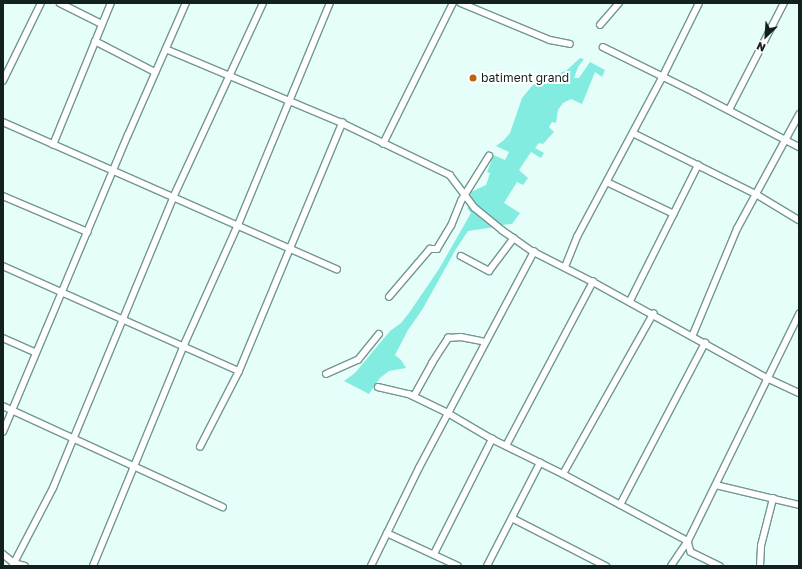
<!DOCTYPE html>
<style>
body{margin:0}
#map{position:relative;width:802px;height:569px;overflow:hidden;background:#e6fefa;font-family:"Golos Text",sans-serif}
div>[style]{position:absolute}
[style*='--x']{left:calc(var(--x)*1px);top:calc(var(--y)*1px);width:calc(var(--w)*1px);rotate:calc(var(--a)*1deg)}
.water>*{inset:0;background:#82ece0}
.roads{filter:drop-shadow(1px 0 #729792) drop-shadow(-1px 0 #729792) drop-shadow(0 1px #729792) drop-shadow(0 -1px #729792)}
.minor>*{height:5.5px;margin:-2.75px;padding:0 2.75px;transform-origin:2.75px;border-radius:2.75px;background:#fff}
.dots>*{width:11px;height:11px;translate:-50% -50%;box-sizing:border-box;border:2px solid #fff;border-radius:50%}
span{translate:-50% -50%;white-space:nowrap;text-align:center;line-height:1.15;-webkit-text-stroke:4px #fff;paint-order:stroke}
.poi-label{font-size:12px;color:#12211f}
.left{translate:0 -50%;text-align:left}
.frame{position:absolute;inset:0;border:4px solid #12211f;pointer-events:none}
.north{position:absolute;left:746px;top:16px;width:40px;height:40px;-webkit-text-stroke:3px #fff;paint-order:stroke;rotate:205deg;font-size:11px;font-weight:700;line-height:16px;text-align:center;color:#12211f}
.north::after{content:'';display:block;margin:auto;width:14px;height:18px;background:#12211f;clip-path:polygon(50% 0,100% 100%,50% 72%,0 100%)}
</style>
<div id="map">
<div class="water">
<div style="clip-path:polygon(580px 58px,584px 59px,578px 67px,574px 78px,579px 78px,590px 62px,605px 70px,602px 77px,595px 72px,582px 104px,571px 99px,563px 103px,558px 110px,556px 123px,552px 122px,549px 127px,554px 132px,543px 144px,539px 143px,535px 148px,544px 153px,541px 158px,531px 152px,519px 170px,528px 178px,523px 185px,517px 182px,504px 203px,520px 213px,512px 224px,499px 225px,480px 211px,470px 198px,471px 192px,486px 185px,490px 173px,487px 172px,491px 162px,491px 154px,505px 160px,509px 152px,496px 146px,504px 140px,510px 133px,522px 98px,532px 86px,546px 74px,551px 78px,558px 74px,567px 70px)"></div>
<div style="clip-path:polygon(471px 205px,495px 227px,468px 231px,456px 249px,422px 310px,408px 330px,395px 355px,401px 360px,406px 368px,389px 371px,380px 378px,369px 394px,344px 381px,355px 373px,390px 331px,401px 323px,409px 313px,439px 269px,471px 213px,467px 208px)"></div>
</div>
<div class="roads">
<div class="minor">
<div style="--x:60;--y:3;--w:47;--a:26.6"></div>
<div style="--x:461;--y:3;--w:96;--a:22.6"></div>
<div style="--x:550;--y:40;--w:20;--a:11"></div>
<div style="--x:600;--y:25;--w:29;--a:-49"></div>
<div style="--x:95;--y:41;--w:68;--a:27.3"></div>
<div style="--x:603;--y:47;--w:102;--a:26.3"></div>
<div style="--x:694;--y:92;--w:119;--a:27.6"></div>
<div style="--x:166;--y:49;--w:191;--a:22.8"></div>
<div style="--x:342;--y:123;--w:120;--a:25.7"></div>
<div style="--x:450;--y:175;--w:41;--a:52.9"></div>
<div style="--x:475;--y:208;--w:35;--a:39"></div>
<div style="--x:502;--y:230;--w:39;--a:35"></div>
<div style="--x:534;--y:252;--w:66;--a:27"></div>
<div style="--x:593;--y:282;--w:199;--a:28.9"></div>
<div style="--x:767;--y:378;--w:35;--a:25"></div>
<div style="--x:3;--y:81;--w:87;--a:-64"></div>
<div style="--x:729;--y:110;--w:120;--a:-62.8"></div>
<div style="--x:3;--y:122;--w:365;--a:23.8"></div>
<div style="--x:633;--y:133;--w:137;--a:26.4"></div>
<div style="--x:756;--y:194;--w:50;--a:31.2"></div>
<div style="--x:383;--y:144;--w:157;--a:-63.6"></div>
<div style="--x:53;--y:145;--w:153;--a:-67.8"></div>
<div style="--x:607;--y:182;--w:74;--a:25.5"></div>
<div style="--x:3;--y:196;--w:92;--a:23"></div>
<div style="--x:461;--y:256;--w:32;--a:28"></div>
<div style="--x:489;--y:271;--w:41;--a:-52.9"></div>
<div style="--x:3;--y:266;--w:258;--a:24"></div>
<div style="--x:565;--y:267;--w:32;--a:-68"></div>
<div style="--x:577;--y:237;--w:183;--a:-61.9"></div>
<div style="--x:663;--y:76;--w:81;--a:-63.7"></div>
<div style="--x:389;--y:297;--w:63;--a:-49.5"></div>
<div style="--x:430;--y:249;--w:7;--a:0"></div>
<div style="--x:437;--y:249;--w:27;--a:-59"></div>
<div style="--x:451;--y:226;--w:27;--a:-68"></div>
<div style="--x:461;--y:201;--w:53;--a:-58.1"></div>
<div style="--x:630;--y:301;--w:152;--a:-63.4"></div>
<div style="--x:692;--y:337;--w:117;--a:-67.4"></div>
<div style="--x:737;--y:229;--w:130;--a:-61.5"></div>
<div style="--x:3;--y:338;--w:36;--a:24"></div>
<div style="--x:326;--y:374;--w:35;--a:-24"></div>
<div style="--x:358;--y:360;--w:33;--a:-51"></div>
<div style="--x:378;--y:387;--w:32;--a:13"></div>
<div style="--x:409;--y:394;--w:43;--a:26"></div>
<div style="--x:448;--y:413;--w:51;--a:30.6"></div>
<div style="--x:492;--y:439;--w:79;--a:26.2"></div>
<div style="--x:563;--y:474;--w:142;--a:28.2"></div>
<div style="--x:688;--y:541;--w:11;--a:75"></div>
<div style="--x:691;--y:552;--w:32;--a:26"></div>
<div style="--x:414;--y:396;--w:38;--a:-61"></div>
<div style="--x:432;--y:363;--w:30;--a:-57"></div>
<div style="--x:448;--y:338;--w:13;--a:-4"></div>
<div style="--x:461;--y:337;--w:21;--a:11"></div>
<div style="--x:3;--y:406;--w:242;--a:24.7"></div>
<div style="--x:3;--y:432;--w:322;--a:-67.2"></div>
<div style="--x:128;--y:135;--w:144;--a:-66.3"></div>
<div style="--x:506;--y:446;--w:186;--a:-62.1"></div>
<div style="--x:200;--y:447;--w:85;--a:-62.8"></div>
<div style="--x:239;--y:371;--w:269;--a:-67.4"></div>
<div style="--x:563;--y:474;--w:184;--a:-60.6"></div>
<div style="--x:716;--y:485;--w:85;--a:13.5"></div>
<div style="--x:620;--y:505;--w:183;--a:-62.3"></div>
<div style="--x:512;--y:518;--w:106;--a:27.1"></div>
<div style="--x:387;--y:533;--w:78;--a:24.9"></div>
<div style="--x:3;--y:554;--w:14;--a:39"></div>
<div style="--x:14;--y:563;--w:85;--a:-62.5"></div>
<div style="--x:53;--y:488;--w:314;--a:-67.5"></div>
<div style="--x:173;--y:198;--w:215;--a:-65.2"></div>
<div style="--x:434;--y:554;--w:129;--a:-63.2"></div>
<div style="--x:13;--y:565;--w:2;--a:-63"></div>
<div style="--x:14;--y:563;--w:11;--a:15"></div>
<div style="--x:93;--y:566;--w:239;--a:-67.6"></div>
<div style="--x:184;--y:345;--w:132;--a:-65.8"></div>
<div style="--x:238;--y:225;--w:240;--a:-67.5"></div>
<div style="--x:371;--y:566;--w:109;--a:-63.9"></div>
<div style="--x:419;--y:468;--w:245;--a:-62"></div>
<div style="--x:487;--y:566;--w:116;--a:-62.8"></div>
<div style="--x:671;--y:566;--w:30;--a:-56"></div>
<div style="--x:688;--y:541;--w:253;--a:-63.9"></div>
<div style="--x:760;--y:566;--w:20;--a:-87"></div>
<div style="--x:761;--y:546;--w:49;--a:-75.7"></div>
</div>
</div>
<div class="dots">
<div style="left:473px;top:78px;background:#bf6212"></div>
</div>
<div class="poi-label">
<span class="left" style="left:481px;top:78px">batiment grand</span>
</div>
<div class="frame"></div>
<div class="north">N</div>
</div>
